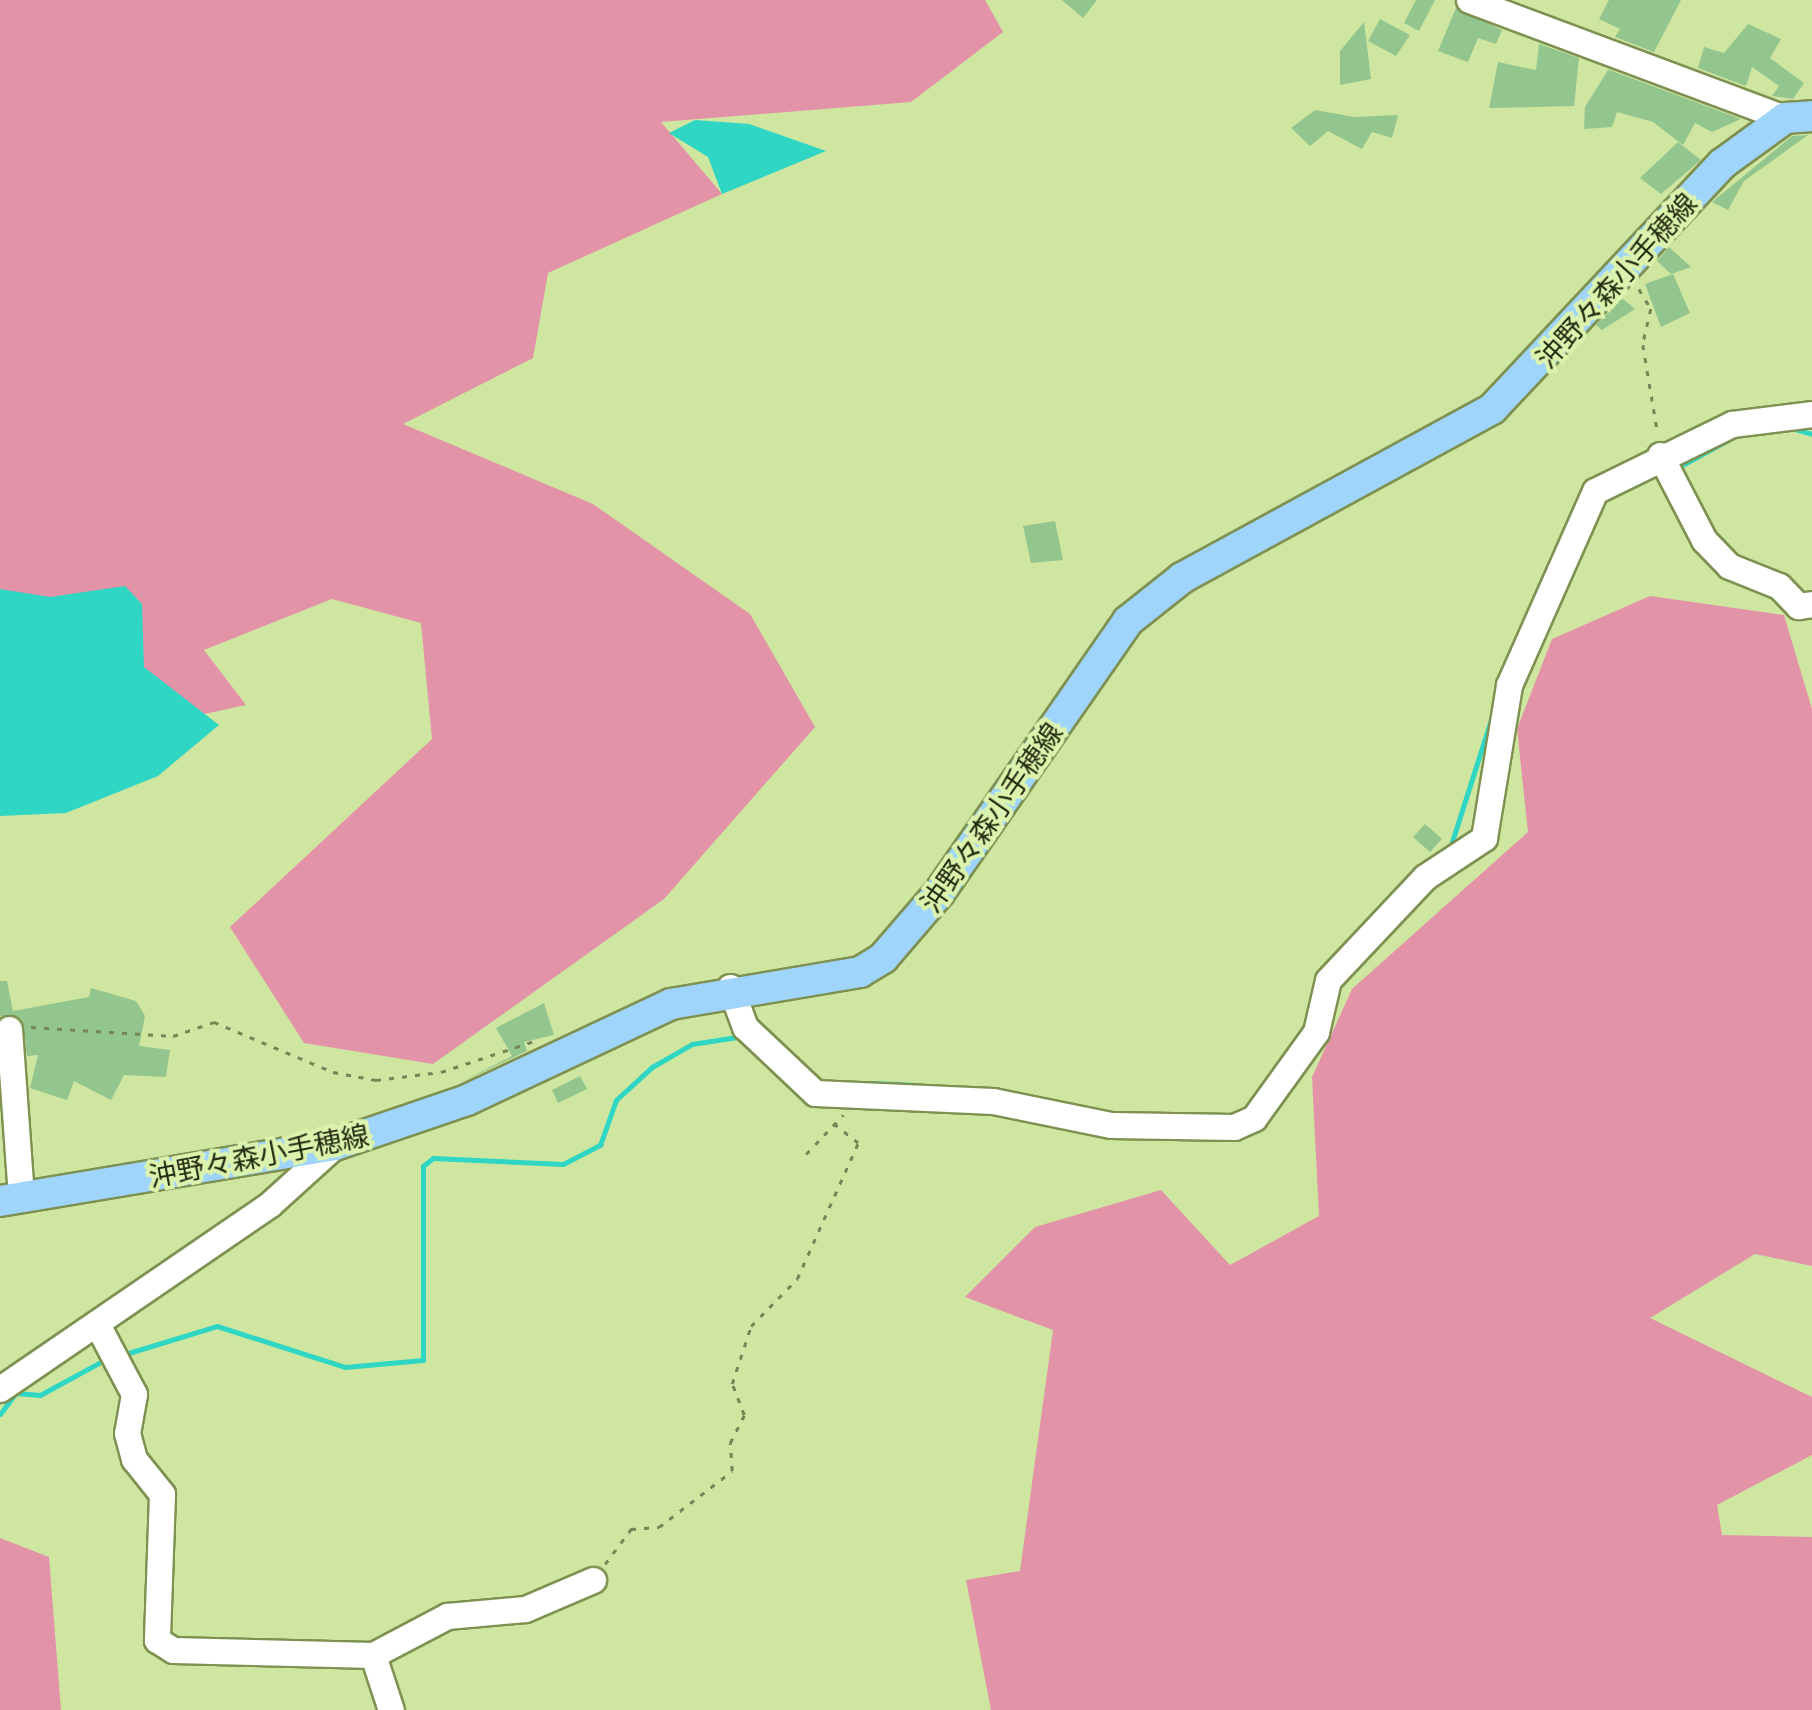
<!DOCTYPE html>
<meta charset="utf-8">
<style>
body{margin:0}
#map{position:relative;width:1812px;height:1710px;overflow:hidden;background:#cfe6a1;font-family:"Playfair Display","Noto Sans JP",serif}
div>[style]{position:absolute}
[style*='--x']{left:calc(var(--x)*1px);top:calc(var(--y)*1px);width:calc(var(--w)*1px);rotate:calc(var(--a)*1deg)}
.green>*{inset:0;background:#e393a8}
.water>*{inset:0;background:#2ed6c3}
.stream>*{height:5px;margin:-2.5px;padding:0 2.5px;transform-origin:2.5px;border-radius:2.5px;background:#2ed6c3}
.building>*{inset:0;background:#93c58f}
.path>*{height:2.5px;margin-top:-1.25px;transform-origin:0;background:repeating-linear-gradient(90deg,#758556 0 5px,transparent 0 13px)}
.roads{filter:drop-shadow(2px 0 #7e9151) drop-shadow(-2px 0 #7e9151) drop-shadow(0 2px #7e9151) drop-shadow(0 -2px #7e9151)}
.minor>*{height:25px;margin:-12.5px;padding:0 12.5px;transform-origin:12.5px;border-radius:12.5px;background:#fff}
.major>*{height:30px;margin:-15px;padding:0 15px;transform-origin:15px;border-radius:15px;background:#9fd4fb}
span{translate:-50% -50%;white-space:nowrap;text-align:center;line-height:1.15;-webkit-text-stroke:8px #dcf3ae;paint-order:stroke}
.street-label{font-size:28px;color:#232b10}
</style>
<div id="map">
<div class="green">
<div style="clip-path:polygon(0 0,985px 0,1003px 32px,911px 102px,661px 122px,722px 194px,548px 273px,533px 358px,403px 424px,593px 504px,750px 614px,815px 727px,664px 899px,433px 1064px,304px 1043px,230px 927px,432px 739px,421px 623px,332px 599px,204px 650px,246px 705px,186px 718px,25px 601px,0 594px)"></div>
<div style="clip-path:polygon(1650px 596px,1784px 615px,1812px 709px,1812px 1266px,1755px 1254px,1650px 1318px,1812px 1397px,1812px 1455px,1717px 1505px,1722px 1535px,1812px 1537px,1812px 1710px,991px 1710px,966px 1580px,1020px 1571px,1053px 1330px,965px 1297px,1035px 1227px,1161px 1190px,1230px 1265px,1319px 1216px,1312px 1077px,1352px 989px,1528px 832px,1517px 729px,1552px 639px)"></div>
<div style="clip-path:polygon(0 1538px,49px 1557px,61px 1710px,0 1710px)"></div>
</div>
<div class="water">
<div style="clip-path:polygon(695px 120px,749px 124px,826px 151px,722px 194px,708px 157px,669px 133px)"></div>
<div style="clip-path:polygon(125px 586px,142px 604px,144px 667px,219px 725px,158px 776px,66px 813px,0 816px,0 589px,50px 597px)"></div>
</div>
<div class="stream">
<div style="--x:1788;--y:427;--w:25;--a:16"></div>
<div style="--x:1675;--y:469;--w:68;--a:-28.8"></div>
<div style="--x:1553;--y:558;--w:33;--a:-65"></div>
<div style="--x:1513;--y:648;--w:34;--a:-67"></div>
<div style="--x:1450;--y:848;--w:139;--a:-72.3"></div>
<div style="--x:1417;--y:901;--w:27;--a:-45"></div>
<div style="--x:872;--y:1083;--w:44;--a:2.6"></div>
<div style="--x:122;--y:1355;--w:99;--a:-17"></div>
<div style="--x:217;--y:1326;--w:134;--a:17.8"></div>
<div style="--x:345;--y:1367;--w:78;--a:-5.1"></div>
<div style="--x:423;--y:1360;--w:194;--a:-90"></div>
<div style="--x:423;--y:1166;--w:13;--a:-39"></div>
<div style="--x:433;--y:1158;--w:130;--a:2.6"></div>
<div style="--x:563;--y:1164;--w:42;--a:-27.2"></div>
<div style="--x:600;--y:1145;--w:48;--a:-70.4"></div>
<div style="--x:616;--y:1100;--w:49;--a:-42.5"></div>
<div style="--x:652;--y:1067;--w:46;--a:-29.9"></div>
<div style="--x:692;--y:1044;--w:52;--a:-8.9"></div>
<div style="--x:0;--y:1414;--w:26;--a:-53"></div>
<div style="--x:16;--y:1393;--w:24;--a:5"></div>
<div style="--x:40;--y:1395;--w:75;--a:-28.6"></div>
</div>
<div class="building">
<div style="clip-path:polygon(1062px 0,1097px 0,1083px 18px)"></div>
<div style="clip-path:polygon(1416px 0,1435px 0,1419px 31px,1404px 23px)"></div>
<div style="clip-path:polygon(1609px 0,1681px 0,1654px 52px,1615px 37px,1620px 29px,1599px 19px)"></div>
<div style="clip-path:polygon(1456px 8px,1502px 30px,1496px 44px,1478px 38px,1468px 62px,1438px 51px)"></div>
<div style="clip-path:polygon(1380px 19px,1410px 35px,1396px 56px,1368px 41px)"></div>
<div style="clip-path:polygon(1364px 22px,1371px 79px,1340px 85px,1340px 51px)"></div>
<div style="clip-path:polygon(1748px 24px,1781px 39px,1770px 58px,1804px 83px,1793px 99px,1772px 96px,1779px 86px,1752px 67px,1746px 86px,1698px 68px,1704px 47px,1724px 53px)"></div>
<div style="clip-path:polygon(1539px 44px,1579px 58px,1574px 106px,1489px 108px,1498px 62px,1536px 70px)"></div>
<div style="clip-path:polygon(1608px 70px,1612px 71px,1741px 119px,1712px 132px,1695px 123px,1683px 145px,1653px 122px,1617px 112px,1612px 127px,1584px 129px,1585px 107px)"></div>
<div style="clip-path:polygon(1315px 110px,1354px 117px,1398px 115px,1392px 138px,1372px 132px,1362px 149px,1328px 131px,1310px 146px,1291px 128px)"></div>
<div style="clip-path:polygon(1808px 135px,1744px 181px,1728px 210px,1712px 202px,1792px 136px)"></div>
<div style="clip-path:polygon(1678px 142px,1701px 160px,1661px 194px,1640px 178px)"></div>
<div style="clip-path:polygon(1669px 247px,1691px 267px,1671px 274px,1657px 261px)"></div>
<div style="clip-path:polygon(1673px 274px,1690px 313px,1661px 327px,1645px 284px)"></div>
<div style="clip-path:polygon(1622px 298px,1635px 309px,1602px 330px,1596px 325px)"></div>
<div style="clip-path:polygon(1055px 521px,1063px 560px,1031px 563px,1023px 526px)"></div>
<div style="clip-path:polygon(1425px 824px,1442px 839px,1430px 852px,1413px 837px)"></div>
<div style="clip-path:polygon(0 981px,7px 981px,13px 1011px,89px 997px,91px 988px,136px 1001px,145px 1016px,139px 1046px,170px 1050px,166px 1077px,124px 1075px,111px 1100px,74px 1081px,67px 1100px,30px 1088px,38px 1055px,27px 1056px,22px 1019px,0 1016px)"></div>
<div style="clip-path:polygon(544px 1003px,554px 1035px,524px 1042px,527px 1051px,457px 1084px,512px 1056px,496px 1028px)"></div>
<div style="clip-path:polygon(580px 1076px,587px 1089px,558px 1103px,552px 1090px)"></div>
</div>
<div class="path">
<div style="--x:1639;--y:289;--w:23;--a:59"></div>
<div style="--x:1651;--y:309;--w:37;--a:103"></div>
<div style="--x:1643;--y:345;--w:91;--a:80.5"></div>
<div style="--x:31;--y:1027;--w:142;--a:3.6"></div>
<div style="--x:173;--y:1036;--w:43;--a:-18.9"></div>
<div style="--x:214;--y:1022;--w:129;--a:22.8"></div>
<div style="--x:333;--y:1072;--w:44;--a:10.5"></div>
<div style="--x:376;--y:1080;--w:65;--a:-7"></div>
<div style="--x:441;--y:1072;--w:101;--a:-18.4"></div>
<div style="--x:806;--y:1154;--w:54;--a:-46.5"></div>
<div style="--x:605;--y:1564;--w:44;--a:-53.4"></div>
<div style="--x:631;--y:1529;--w:28;--a:-4"></div>
<div style="--x:659;--y:1527;--w:92;--a:-37.5"></div>
<div style="--x:732;--y:1471;--w:28;--a:-94"></div>
<div style="--x:730;--y:1443;--w:31;--a:-63"></div>
<div style="--x:744;--y:1415;--w:33;--a:-111"></div>
<div style="--x:732;--y:1384;--w:61;--a:-71.9"></div>
<div style="--x:751;--y:1326;--w:66;--a:-45.6"></div>
<div style="--x:797;--y:1279;--w:149;--a:-65.8"></div>
<div style="--x:858;--y:1143;--w:31;--a:-142"></div>
</div>
<div class="roads">
<div class="minor">
<div style="--x:1469;--y:0;--w:337;--a:20.5"></div>
<div style="--x:1660;--y:455;--w:96;--a:62.6"></div>
<div style="--x:1704;--y:540;--w:36;--a:46"></div>
<div style="--x:1729;--y:566;--w:54;--a:21.8"></div>
<div style="--x:1779;--y:586;--w:28;--a:46"></div>
<div style="--x:1798;--y:606;--w:14;--a:-8"></div>
<div style="--x:730;--y:987;--w:43;--a:69.4"></div>
<div style="--x:745;--y:1027;--w:96;--a:43.3"></div>
<div style="--x:815;--y:1093;--w:178;--a:2.6"></div>
<div style="--x:993;--y:1101;--w:120;--a:11.5"></div>
<div style="--x:1111;--y:1125;--w:123;--a:0.9"></div>
<div style="--x:1234;--y:1127;--w:22;--a:-24"></div>
<div style="--x:1254;--y:1118;--w:106;--a:-54.2"></div>
<div style="--x:1316;--y:1032;--w:53;--a:-77"></div>
<div style="--x:1328;--y:980;--w:141;--a:-46.7"></div>
<div style="--x:1425;--y:877;--w:71;--a:-33.5"></div>
<div style="--x:1484;--y:838;--w:155;--a:-80.7"></div>
<div style="--x:1509;--y:685;--w:212;--a:-66.1"></div>
<div style="--x:1595;--y:491;--w:153;--a:-26.1"></div>
<div style="--x:1732;--y:424;--w:81;--a:-7.1"></div>
<div style="--x:9;--y:1029;--w:169;--a:85.9"></div>
<div style="--x:98;--y:1326;--w:77;--a:62.1"></div>
<div style="--x:134;--y:1394;--w:40;--a:100"></div>
<div style="--x:127;--y:1433;--w:27;--a:75"></div>
<div style="--x:134;--y:1459;--w:45;--a:51.3"></div>
<div style="--x:162;--y:1494;--w:146;--a:92"></div>
<div style="--x:157;--y:1640;--w:19;--a:32"></div>
<div style="--x:173;--y:1650;--w:200;--a:1.4"></div>
<div style="--x:373;--y:1655;--w:84;--a:-27.8"></div>
<div style="--x:447;--y:1616;--w:78;--a:-5.1"></div>
<div style="--x:525;--y:1609;--w:74;--a:-23.1"></div>
<div style="--x:0;--y:1389;--w:327;--a:-34.4"></div>
<div style="--x:270;--y:1204;--w:88;--a:-42.2"></div>
<div style="--x:373;--y:1655;--w:58;--a:71.9"></div>
</div>
<div class="major">
<div style="--x:0;--y:1201;--w:340;--a:-9.5"></div>
<div style="--x:335;--y:1145;--w:139;--a:-18.8"></div>
<div style="--x:467;--y:1100;--w:225;--a:-25.2"></div>
<div style="--x:671;--y:1004;--w:192;--a:-9.6"></div>
<div style="--x:860;--y:972;--w:27;--a:-31"></div>
<div style="--x:883;--y:958;--w:86;--a:-49.3"></div>
<div style="--x:939;--y:893;--w:331;--a:-55.2"></div>
<div style="--x:1128;--y:621;--w:69;--a:-38.5"></div>
<div style="--x:1182;--y:578;--w:353;--a:-28.6"></div>
<div style="--x:1492;--y:409;--w:336;--a:-46.8"></div>
<div style="--x:1722;--y:164;--w:78;--a:-36.1"></div>
<div style="--x:1785;--y:118;--w:27;--a:-4"></div>
</div>
</div>
<div class="street-label">
<span style="left:1616px;top:280px;rotate:-48deg">沖野々森小手穂線</span>
<span style="left:991px;top:817px;rotate:-55deg">沖野々森小手穂線</span>
<span style="left:259px;top:1155px;rotate:-11deg">沖野々森小手穂線</span>
</div>
</div>
